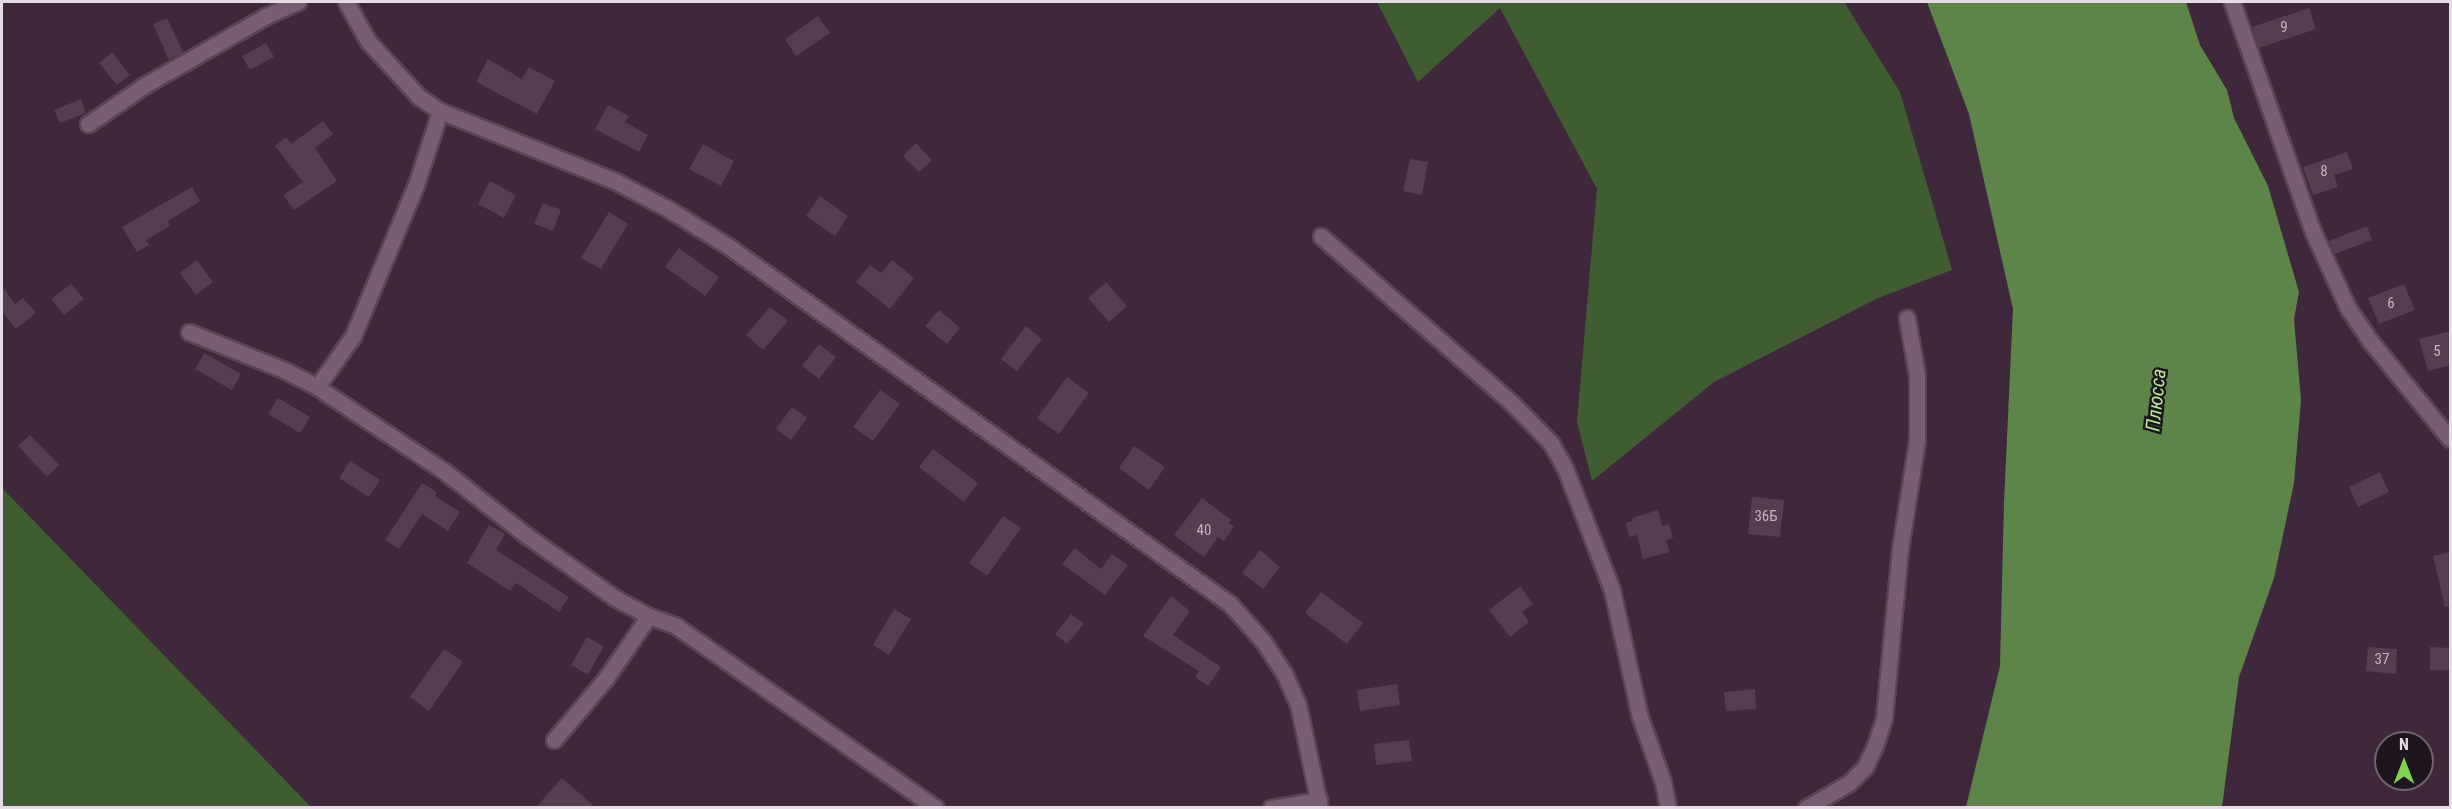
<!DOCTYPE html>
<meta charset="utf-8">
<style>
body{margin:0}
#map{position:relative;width:2452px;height:809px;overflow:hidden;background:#3f283c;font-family:"Roboto Condensed",sans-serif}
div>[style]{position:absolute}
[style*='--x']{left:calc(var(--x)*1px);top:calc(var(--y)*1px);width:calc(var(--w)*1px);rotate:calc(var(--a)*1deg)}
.green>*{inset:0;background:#405d32}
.water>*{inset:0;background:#5d8549}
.building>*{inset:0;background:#553d52}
.roads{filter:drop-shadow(2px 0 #584556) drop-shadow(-2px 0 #584556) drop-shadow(0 2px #584556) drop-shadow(0 -2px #584556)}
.minor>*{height:15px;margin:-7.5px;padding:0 7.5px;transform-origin:7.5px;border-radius:7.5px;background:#785e74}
span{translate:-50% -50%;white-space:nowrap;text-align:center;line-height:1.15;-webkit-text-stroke:5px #1f151e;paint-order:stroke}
.number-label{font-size:15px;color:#c4b3c2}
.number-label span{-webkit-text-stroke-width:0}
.water-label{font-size:20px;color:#b1ea95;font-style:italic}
.frame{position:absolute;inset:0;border:3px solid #e9dae7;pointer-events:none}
.north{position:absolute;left:2374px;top:731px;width:60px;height:60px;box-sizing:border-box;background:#1f151e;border:2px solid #70646e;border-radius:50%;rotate:0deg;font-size:16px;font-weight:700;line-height:24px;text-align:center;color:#e9dae7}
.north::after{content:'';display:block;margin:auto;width:21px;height:27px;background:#80d052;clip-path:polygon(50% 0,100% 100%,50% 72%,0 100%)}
</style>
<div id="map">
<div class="green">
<div style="clip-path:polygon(1377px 2px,1844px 2px,1900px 92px,1952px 270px,1878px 298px,1714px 382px,1592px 481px,1577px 422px,1597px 189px,1500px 8px,1418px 82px)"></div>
<div style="clip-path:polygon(2px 488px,311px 807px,2px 807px)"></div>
</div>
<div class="water">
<div style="clip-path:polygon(1927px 2px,2186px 2px,2200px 45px,2227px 90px,2234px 118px,2268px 186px,2299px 292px,2294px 319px,2301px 400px,2294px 483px,2274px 578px,2239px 677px,2222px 807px,1966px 807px,2000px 666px,2004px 502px,2013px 309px,1969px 114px)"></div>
</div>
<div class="building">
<div style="clip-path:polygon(2309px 8px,2316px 29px,2259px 48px,2252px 27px)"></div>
<div style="clip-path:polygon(818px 16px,830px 33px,796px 56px,785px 39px)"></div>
<div style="clip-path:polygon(167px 18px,183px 52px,169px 60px,153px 24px)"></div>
<div style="clip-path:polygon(266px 43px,274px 57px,250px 70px,242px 56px)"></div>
<div style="clip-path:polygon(112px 52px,130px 75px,117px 85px,99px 63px)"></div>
<div style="clip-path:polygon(488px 59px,522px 79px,529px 67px,555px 81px,537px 114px,476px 82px)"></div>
<div style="clip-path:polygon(81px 99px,86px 113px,60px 123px,54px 110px)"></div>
<div style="clip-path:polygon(608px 105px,629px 116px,625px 122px,648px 135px,639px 152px,595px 129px)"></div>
<div style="clip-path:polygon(323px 121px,333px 134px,315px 148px,337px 181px,294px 210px,283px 195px,303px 182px,275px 146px,286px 137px,291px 144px)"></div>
<div style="clip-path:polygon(916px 143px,932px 160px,919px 172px,903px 156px)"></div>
<div style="clip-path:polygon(703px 144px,734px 161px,721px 186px,689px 169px)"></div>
<div style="clip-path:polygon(2347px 152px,2353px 169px,2334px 175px,2338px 187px,2313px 195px,2303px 167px)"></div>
<div style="clip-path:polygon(1410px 159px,1428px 162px,1422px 195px,1403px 191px)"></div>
<div style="clip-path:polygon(490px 181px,516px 195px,504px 218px,478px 204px)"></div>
<div style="clip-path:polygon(192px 187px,200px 201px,168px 221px,170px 226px,146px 240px,149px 245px,137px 252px,122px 227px)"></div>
<div style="clip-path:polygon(820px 196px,848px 216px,835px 236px,806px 216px)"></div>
<div style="clip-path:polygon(543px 203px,561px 210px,553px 231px,534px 224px)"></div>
<div style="clip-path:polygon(609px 212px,628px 224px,601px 269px,581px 258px)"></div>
<div style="clip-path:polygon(2367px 226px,2372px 240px,2335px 254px,2329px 241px)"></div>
<div style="clip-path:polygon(679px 248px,719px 277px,705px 296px,665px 267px)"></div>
<div style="clip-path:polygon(197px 260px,213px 282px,196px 295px,180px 273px)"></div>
<div style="clip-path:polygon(892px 260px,914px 278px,890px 309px,856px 282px,870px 265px,881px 273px)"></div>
<div style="clip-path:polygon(1106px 282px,1127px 306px,1109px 322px,1088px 298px)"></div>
<div style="clip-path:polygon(71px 284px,84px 299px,64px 315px,51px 299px)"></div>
<div style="clip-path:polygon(2404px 284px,2415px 310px,2379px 324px,2368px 298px)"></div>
<div style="clip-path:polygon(2px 286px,15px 304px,23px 298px,36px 313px,16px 329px,2px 311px)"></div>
<div style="clip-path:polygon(770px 307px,788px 321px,763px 350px,746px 335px)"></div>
<div style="clip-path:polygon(939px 310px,960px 328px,947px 344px,925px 326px)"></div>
<div style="clip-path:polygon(1026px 326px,1042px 339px,1017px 371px,1001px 359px)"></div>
<div style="clip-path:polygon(2451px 331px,2451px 365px,2428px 371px,2419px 339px)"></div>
<div style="clip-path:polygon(819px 344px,836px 357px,819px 379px,802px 366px)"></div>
<div style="clip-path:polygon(204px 353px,241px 374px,232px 390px,195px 369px)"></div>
<div style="clip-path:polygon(1067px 377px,1089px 393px,1059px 434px,1037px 418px)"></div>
<div style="clip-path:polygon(880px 390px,900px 404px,873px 441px,853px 427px)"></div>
<div style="clip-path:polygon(278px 398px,310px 417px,300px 433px,268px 414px)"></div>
<div style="clip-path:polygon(792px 407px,807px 418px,791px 440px,776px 429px)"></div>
<div style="clip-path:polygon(30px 435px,59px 465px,47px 477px,18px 446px)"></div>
<div style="clip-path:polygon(1134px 446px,1165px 467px,1149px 490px,1119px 468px)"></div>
<div style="clip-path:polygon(933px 449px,978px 483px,964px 502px,919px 467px)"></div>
<div style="clip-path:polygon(350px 461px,380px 480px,369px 497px,339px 478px)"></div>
<div style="clip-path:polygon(2380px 472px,2389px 492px,2358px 507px,2349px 487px)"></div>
<div style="clip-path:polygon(422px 483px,437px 492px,435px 496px,460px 512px,448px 531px,422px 514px,399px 549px,385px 540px)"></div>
<div style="clip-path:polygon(1752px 497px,1784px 500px,1780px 537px,1748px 534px)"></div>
<div style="clip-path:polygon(1202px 498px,1231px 520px,1228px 523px,1234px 527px,1224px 541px,1218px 537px,1204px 557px,1174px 535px)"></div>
<div style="clip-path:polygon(1658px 510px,1662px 526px,1669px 524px,1673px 538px,1666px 540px,1670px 552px,1643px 559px,1637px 535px,1629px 537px,1626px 523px,1633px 521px,1632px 518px)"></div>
<div style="clip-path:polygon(1003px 516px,1021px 528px,987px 576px,969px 563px)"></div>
<div style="clip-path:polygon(489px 525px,505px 534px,496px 550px,569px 597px,559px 612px,516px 583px,510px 591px,467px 563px)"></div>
<div style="clip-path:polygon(1075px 548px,1101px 569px,1112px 554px,1128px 565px,1105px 595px,1062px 564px)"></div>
<div style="clip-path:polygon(1260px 550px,1280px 567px,1263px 589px,1242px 573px)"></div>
<div style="clip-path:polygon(2451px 552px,2451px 606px,2445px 607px,2433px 556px)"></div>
<div style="clip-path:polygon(1520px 586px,1533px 604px,1522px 612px,1529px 622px,1510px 637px,1489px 610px)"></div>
<div style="clip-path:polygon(1321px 592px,1363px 623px,1347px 644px,1305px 613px)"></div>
<div style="clip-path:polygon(1171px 596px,1190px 611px,1173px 635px,1221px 667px,1208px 686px,1195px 677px,1199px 671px,1143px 636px)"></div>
<div style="clip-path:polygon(894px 609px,911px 619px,889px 655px,873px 645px)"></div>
<div style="clip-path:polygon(1071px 614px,1084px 624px,1067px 644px,1055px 634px)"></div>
<div style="clip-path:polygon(587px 637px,604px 646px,588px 675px,571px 665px)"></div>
<div style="clip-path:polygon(2368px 647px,2397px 649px,2396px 674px,2366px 671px)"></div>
<div style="clip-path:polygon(2430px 647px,2451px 648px,2451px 670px,2430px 670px)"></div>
<div style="clip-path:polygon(444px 649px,463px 662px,429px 711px,410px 697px)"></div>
<div style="clip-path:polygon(1397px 684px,1400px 705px,1360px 711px,1357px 690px)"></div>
<div style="clip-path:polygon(1755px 689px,1756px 709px,1726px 711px,1724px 692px)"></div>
<div style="clip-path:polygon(1409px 740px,1412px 761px,1376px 765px,1374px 744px)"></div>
<div style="clip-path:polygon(562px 778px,595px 807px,536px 807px)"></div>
</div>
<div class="roads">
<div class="minor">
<div style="--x:346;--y:2;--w:45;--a:60.6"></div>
<div style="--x:368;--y:41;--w:76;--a:47.7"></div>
<div style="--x:419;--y:97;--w:25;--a:34"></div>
<div style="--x:440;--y:111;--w:188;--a:21.8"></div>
<div style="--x:615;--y:181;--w:62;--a:27.8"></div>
<div style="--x:670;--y:210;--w:68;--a:31.8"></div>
<div style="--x:728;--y:246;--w:617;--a:35.49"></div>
<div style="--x:1230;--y:604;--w:50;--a:48.3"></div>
<div style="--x:1263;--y:641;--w:38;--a:57"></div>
<div style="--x:1284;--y:673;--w:34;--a:66"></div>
<div style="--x:1298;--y:704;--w:106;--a:78.1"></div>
<div style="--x:2232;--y:2;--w:244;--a:70.6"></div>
<div style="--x:2313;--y:232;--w:84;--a:65.3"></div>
<div style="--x:2348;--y:308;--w:41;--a:55.9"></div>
<div style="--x:2371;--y:342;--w:125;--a:50.8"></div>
<div style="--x:88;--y:124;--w:69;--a:-34.4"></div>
<div style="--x:145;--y:85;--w:139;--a:-29.7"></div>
<div style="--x:266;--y:16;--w:35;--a:-24"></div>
<div style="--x:1321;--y:236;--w:255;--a:41.2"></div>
<div style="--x:1513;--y:404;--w:54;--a:45.7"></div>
<div style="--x:1551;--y:443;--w:29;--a:61"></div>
<div style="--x:1565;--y:468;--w:131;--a:68.9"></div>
<div style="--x:1612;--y:590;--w:130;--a:77.6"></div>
<div style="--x:1640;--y:717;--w:69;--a:70.5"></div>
<div style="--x:1663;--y:782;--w:26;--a:79"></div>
<div style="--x:189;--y:332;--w:102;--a:21.8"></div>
<div style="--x:284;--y:370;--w:37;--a:27"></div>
<div style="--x:317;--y:387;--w:152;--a:33.5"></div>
<div style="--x:444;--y:471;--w:104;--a:38"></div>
<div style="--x:526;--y:535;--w:109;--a:35.3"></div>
<div style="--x:615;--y:598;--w:38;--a:28"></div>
<div style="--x:649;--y:616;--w:29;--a:20"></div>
<div style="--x:676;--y:626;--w:317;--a:35"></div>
<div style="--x:317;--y:387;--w:62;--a:-54.8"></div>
<div style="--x:353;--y:336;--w:164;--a:-67.4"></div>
<div style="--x:416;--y:185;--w:78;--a:-72"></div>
<div style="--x:554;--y:740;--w:81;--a:-50"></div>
<div style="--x:606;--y:678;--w:75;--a:-55.3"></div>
<div style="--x:1271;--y:808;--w:49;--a:-9.5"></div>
<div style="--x:1806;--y:808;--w:50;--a:-30.2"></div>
<div style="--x:1849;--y:783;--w:23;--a:-45"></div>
<div style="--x:1865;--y:767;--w:23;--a:-65"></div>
<div style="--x:1875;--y:746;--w:29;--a:-72"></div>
<div style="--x:1884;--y:718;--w:170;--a:-84.6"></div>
<div style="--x:1900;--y:549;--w:109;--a:-81.1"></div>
<div style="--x:1917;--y:441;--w:66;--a:-90"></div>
<div style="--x:1917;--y:375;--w:58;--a:-100"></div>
</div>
</div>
<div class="number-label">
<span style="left:2284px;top:28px">9</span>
<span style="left:2324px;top:172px">8</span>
<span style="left:2391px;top:304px">6</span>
<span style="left:2437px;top:352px">5</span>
<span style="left:1766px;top:517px">36Б</span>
<span style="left:1204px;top:531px">40</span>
<span style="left:2382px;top:660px">37</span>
</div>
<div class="water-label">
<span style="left:2156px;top:400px;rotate:-84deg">Плюсса</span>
</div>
<div class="frame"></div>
<div class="north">N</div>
</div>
